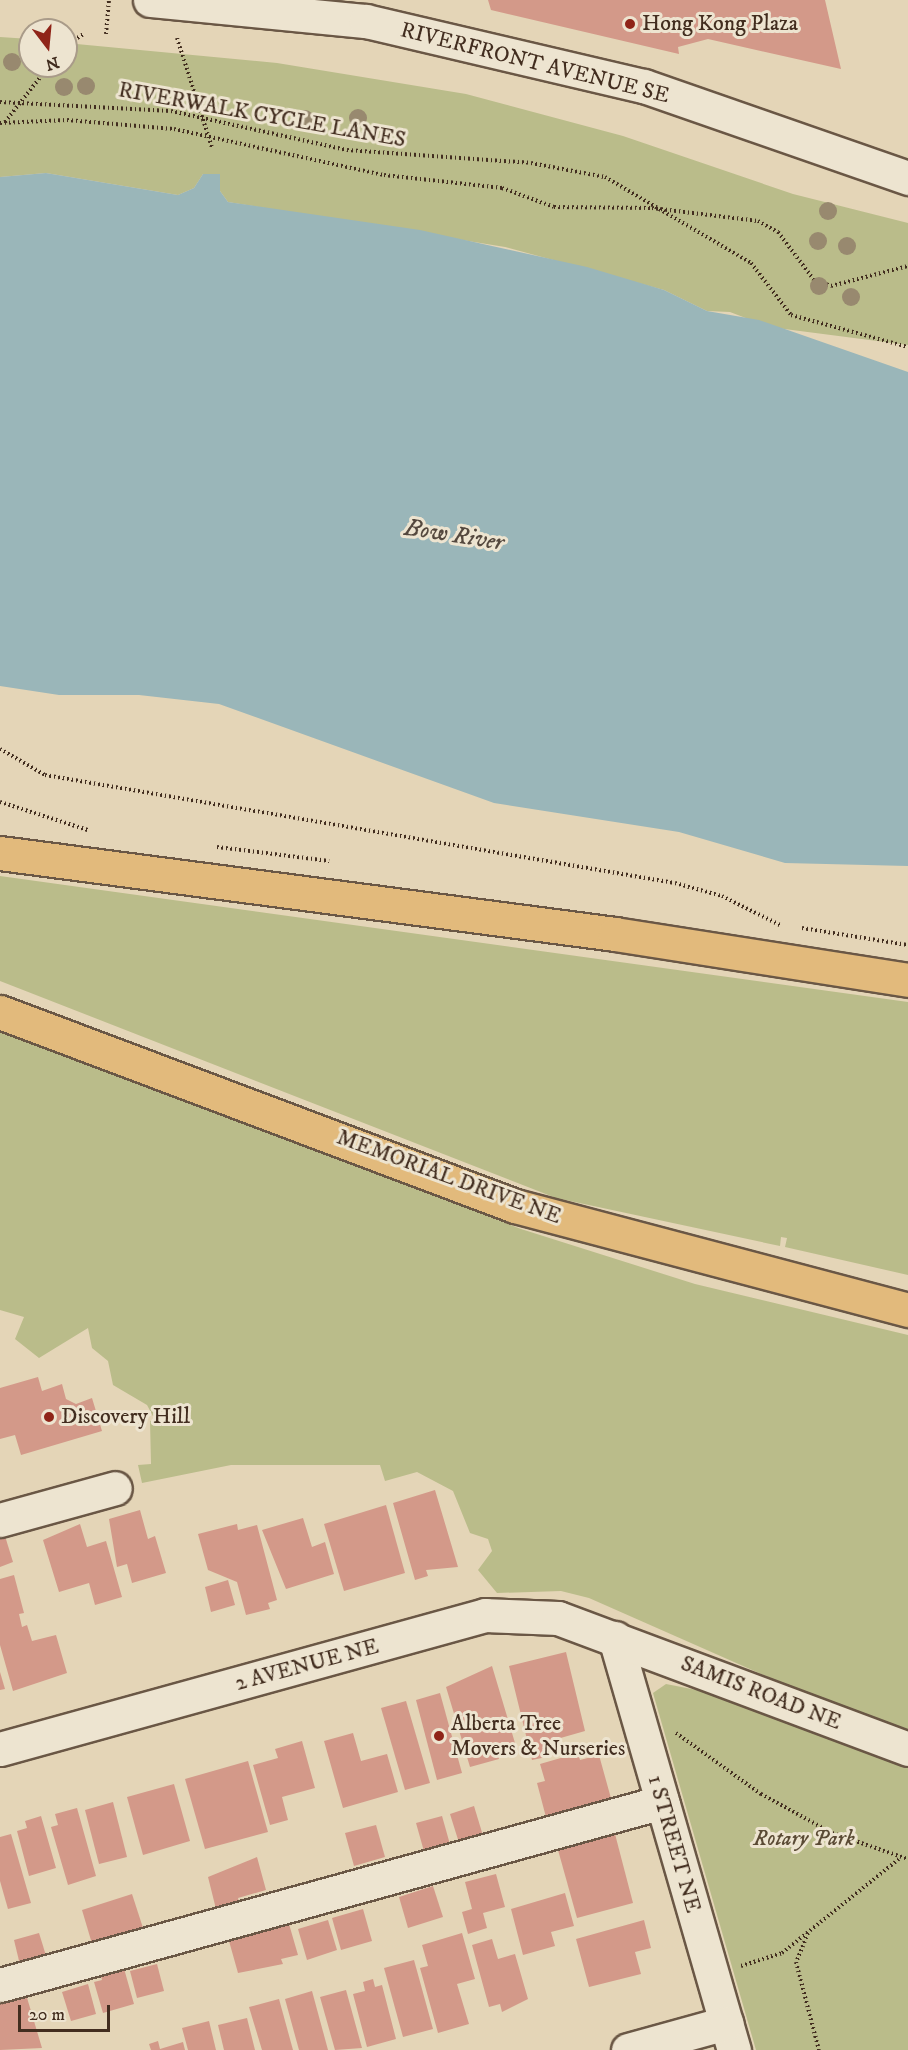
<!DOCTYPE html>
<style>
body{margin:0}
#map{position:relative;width:908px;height:2050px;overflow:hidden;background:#e4d5b7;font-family:"IM FELL DW Pica",serif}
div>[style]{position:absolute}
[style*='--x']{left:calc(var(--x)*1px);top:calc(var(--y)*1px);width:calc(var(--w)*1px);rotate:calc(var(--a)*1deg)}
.green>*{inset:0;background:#babc8a}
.water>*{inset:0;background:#9ab6b9}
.building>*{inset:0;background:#d39989}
.path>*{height:4px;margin-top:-2px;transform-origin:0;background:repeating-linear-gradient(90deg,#422d1f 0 1.5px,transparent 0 4.5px)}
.roads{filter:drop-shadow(2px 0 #6a5745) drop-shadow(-2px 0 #6a5745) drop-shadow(0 2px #6a5745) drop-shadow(0 -2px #6a5745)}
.minor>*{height:33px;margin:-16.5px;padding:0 16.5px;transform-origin:16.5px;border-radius:16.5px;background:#ede4d0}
.major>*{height:33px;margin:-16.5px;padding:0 16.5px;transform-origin:16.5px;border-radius:16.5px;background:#e2ba7c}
.trees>*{width:18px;height:18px;margin:-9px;border-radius:50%;background:#98896f}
.dots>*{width:16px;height:16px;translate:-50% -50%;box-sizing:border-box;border:3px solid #ede4d0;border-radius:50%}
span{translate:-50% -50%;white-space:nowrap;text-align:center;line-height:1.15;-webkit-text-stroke:6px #ede4d0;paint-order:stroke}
.poi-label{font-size:22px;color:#422d1f}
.left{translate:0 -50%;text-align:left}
.street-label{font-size:22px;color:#422d1f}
.park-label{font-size:22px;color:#5a4a34;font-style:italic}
.water-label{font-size:24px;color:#54483e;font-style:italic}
.north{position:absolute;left:18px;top:18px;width:60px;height:60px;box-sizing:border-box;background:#ede4d0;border:2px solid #a99b89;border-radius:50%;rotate:164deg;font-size:16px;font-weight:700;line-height:24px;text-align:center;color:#422d1f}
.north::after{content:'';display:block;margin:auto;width:21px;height:27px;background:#8f2418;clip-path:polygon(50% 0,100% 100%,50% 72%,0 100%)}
.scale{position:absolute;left:18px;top:2005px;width:92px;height:27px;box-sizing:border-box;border:3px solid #422d1f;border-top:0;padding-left:8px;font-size:18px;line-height:21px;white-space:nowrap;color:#422d1f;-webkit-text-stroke:4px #ede4d0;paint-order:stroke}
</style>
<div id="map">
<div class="green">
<div style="clip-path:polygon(0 37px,30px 39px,30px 66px,66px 66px,66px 43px,277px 63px,466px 94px,623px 136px,793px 194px,908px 223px,908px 345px,769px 327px,730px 312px,707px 311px,664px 290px,505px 247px,228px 202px,220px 191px,220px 174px,203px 174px,194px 188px,178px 195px,46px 173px,0 177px)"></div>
<div style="clip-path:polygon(0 876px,908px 1002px,908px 1275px,785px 1247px,787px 1238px,781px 1237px,780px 1246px,556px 1198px,0 981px)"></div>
<div style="clip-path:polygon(0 1026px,521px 1229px,695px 1284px,908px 1335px,908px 1729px,818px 1699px,589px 1598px,561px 1591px,497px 1593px,478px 1570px,492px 1551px,488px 1539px,470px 1533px,453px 1491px,417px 1472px,385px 1481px,380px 1465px,231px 1465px,142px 1483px,138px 1465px,151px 1464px,150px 1421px,155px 1420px,147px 1405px,113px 1385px,108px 1361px,92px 1348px,88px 1328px,39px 1358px,15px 1339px,24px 1317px,0 1310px)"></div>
<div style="clip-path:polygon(666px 1684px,707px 1692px,908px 1765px,908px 2050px,756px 2050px,653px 1693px)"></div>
</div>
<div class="water">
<div style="clip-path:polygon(46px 173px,178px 195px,194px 188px,203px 174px,220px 174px,220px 191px,228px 202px,420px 230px,587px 267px,664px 290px,707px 311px,759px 320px,908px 372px,908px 866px,785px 863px,679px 832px,494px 803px,219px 704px,139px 695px,59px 695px,0 686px,0 177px)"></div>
</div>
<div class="building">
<div style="clip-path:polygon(488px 0,825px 0,841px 69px,708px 39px,678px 47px,679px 54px,491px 10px)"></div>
<div style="clip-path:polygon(38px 1377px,42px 1391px,62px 1384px,66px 1399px,76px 1404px,92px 1398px,102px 1431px,21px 1455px,15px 1435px,0 1439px,0 1388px)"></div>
<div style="clip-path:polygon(435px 1490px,458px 1567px,426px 1570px,428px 1576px,415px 1580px,393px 1503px)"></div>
<div style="clip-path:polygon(386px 1505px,405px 1573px,344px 1591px,324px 1524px)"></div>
<div style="clip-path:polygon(140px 1510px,148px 1539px,155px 1536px,166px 1573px,132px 1583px,127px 1564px,117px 1567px,109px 1519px)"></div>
<div style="clip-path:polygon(303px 1518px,312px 1547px,325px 1542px,334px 1574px,286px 1589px,262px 1530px)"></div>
<div style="clip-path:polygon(80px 1524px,87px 1547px,106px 1541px,122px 1597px,95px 1605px,89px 1583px,59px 1592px,43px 1540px)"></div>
<div style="clip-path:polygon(237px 1524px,238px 1530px,257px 1525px,277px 1600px,268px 1603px,270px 1609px,246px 1615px,237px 1582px,208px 1570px,198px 1534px)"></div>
<div style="clip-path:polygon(5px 1536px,13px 1562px,0 1567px,0 1537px)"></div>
<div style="clip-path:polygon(14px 1575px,24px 1613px,19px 1614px,22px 1627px,27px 1625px,32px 1641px,56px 1635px,67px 1673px,13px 1691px,0 1645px,0 1579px)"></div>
<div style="clip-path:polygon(228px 1580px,235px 1605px,211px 1612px,205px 1587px)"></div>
<div style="clip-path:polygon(566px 1652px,585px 1731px,557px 1739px,561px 1754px,532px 1760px,509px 1666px)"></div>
<div style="clip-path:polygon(492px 1666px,515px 1743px,495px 1748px,499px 1759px,470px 1767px,446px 1687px)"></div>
<div style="clip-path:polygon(0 1672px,5px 1689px,0 1690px)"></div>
<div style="clip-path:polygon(440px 1693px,462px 1773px,437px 1780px,416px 1700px)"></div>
<div style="clip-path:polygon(406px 1701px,430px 1783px,405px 1790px,381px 1708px)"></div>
<div style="clip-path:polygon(353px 1733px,361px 1761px,387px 1754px,398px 1792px,343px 1808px,324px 1741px)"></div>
<div style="clip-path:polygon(302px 1741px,315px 1788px,282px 1797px,288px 1820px,270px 1825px,253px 1765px,278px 1758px,275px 1749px)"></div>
<div style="clip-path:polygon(578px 1753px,580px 1760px,599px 1755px,612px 1802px,547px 1821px,537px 1783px,545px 1781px,540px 1764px)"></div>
<div style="clip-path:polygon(248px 1761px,268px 1832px,205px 1849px,185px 1779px)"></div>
<div style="clip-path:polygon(174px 1784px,190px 1841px,143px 1855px,127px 1797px)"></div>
<div style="clip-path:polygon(113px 1802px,127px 1857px,99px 1864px,85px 1810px)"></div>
<div style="clip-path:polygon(474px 1806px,484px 1839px,460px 1846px,450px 1814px)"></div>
<div style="clip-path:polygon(77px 1808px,96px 1876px,68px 1885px,51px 1827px,58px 1825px,55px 1814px)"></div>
<div style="clip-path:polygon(41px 1816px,56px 1868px,29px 1876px,17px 1831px,27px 1828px,25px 1821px)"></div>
<div style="clip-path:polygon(442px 1816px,451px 1848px,425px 1855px,416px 1823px)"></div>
<div style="clip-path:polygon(376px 1825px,385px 1857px,354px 1866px,345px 1833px)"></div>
<div style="clip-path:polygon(11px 1834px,31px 1903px,8px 1909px,0 1881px,0 1837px)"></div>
<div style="clip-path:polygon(615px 1834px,633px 1903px,577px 1918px,558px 1850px)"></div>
<div style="clip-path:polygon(257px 1857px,266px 1890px,238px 1898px,240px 1907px,217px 1913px,208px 1877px)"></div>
<div style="clip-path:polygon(496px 1874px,505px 1907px,483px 1913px,487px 1928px,468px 1934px,462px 1912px,472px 1909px,465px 1882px)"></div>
<div style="clip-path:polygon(433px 1886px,443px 1917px,408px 1928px,399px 1897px)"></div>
<div style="clip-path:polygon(565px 1893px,574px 1926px,551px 1932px,555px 1946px,523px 1955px,511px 1909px)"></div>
<div style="clip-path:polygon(132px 1894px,144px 1931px,93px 1947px,82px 1910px)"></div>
<div style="clip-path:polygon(363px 1909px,372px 1941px,341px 1950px,332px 1918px)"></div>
<div style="clip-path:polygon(328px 1920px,337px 1950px,307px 1960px,298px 1929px)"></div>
<div style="clip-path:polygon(644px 1920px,651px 1948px,635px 1952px,641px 1974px,589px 1987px,576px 1939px)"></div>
<div style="clip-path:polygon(289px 1924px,298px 1955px,281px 1959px,283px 1964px,238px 1973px,229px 1941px)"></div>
<div style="clip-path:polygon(39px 1933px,48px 1962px,21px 1969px,14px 1940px)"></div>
<div style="clip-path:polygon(462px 1933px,475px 1979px,457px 1984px,469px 2024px,438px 2033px,420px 1968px,428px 1966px,422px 1945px)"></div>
<div style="clip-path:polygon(492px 1939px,498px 1959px,515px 1954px,528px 1999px,502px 2012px,500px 2004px,489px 2007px,472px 1945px)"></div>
<div style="clip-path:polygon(414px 1960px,433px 2029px,403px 2037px,384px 1968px)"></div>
<div style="clip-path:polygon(157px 1964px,164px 1991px,137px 1998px,130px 1971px)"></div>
<div style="clip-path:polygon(123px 1965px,134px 2004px,103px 2013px,94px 1982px,102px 1980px,100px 1972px)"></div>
<div style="clip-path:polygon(373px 1979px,375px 1987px,382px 1985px,396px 2039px,367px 2047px,353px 1994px,365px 1991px,363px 1982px)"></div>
<div style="clip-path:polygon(88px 1984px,96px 2014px,71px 2021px,62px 1992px)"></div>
<div style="clip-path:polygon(346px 1990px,362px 2048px,335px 2050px,320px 1997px)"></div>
<div style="clip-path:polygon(25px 1991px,42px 2048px,0 2050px,0 1998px)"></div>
<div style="clip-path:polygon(312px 1991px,328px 2050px,299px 2050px,285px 1999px)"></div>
<div style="clip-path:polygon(279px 1999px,293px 2050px,262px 2050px,249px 2007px)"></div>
<div style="clip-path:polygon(247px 2018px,255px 2050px,224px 2050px,218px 2025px)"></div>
<div style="clip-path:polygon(209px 2021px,216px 2050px,188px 2050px,182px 2028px)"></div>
<div style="clip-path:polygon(158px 2041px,160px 2049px,183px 2042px,185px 2050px,151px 2050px,149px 2044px)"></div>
</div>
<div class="path">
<div style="--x:106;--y:34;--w:34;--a:-85"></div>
<div style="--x:177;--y:38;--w:115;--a:72.3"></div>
<div style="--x:66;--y:45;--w:22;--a:-32"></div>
<div style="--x:0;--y:102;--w:171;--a:3"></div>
<div style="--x:171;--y:111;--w:180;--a:12.5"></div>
<div style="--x:347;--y:150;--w:184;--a:4"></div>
<div style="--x:531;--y:163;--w:75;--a:10.7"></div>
<div style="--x:605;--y:177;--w:169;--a:30.5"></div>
<div style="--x:751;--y:263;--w:66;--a:52.4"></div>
<div style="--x:791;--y:315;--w:121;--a:15.3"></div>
<div style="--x:5;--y:122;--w:71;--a:-51.8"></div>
<div style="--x:0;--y:123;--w:67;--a:-2.6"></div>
<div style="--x:67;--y:120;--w:107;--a:4.8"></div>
<div style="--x:174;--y:129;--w:215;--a:12.4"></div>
<div style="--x:384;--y:175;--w:119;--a:6.3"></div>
<div style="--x:502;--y:188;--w:55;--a:20.1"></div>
<div style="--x:554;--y:207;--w:98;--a:0.6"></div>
<div style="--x:652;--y:208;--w:107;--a:7"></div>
<div style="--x:758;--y:221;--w:23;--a:29"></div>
<div style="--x:778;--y:232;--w:60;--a:53.1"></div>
<div style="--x:814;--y:280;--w:18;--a:19"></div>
<div style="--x:831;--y:286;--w:80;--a:-14.6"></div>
<div style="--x:0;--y:749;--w:52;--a:30"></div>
<div style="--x:45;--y:775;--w:639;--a:9.73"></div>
<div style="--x:675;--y:883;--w:49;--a:15.5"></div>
<div style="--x:722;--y:896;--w:65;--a:26.6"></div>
<div style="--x:0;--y:802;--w:92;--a:17.7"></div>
<div style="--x:217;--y:847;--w:113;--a:7.1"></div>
<div style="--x:802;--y:928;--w:107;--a:9.1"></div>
<div style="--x:676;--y:1733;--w:105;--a:35.7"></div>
<div style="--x:761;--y:1794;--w:81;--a:28.8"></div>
<div style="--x:832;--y:1833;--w:80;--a:18.9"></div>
<div style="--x:808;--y:1933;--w:31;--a:112"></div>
<div style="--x:796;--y:1962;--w:91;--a:75.4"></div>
<div style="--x:741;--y:1966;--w:43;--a:-17.6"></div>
<div style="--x:782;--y:1953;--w:150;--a:-38.8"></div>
</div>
<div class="roads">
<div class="minor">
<div style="--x:150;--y:0;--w:217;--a:5.6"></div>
<div style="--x:366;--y:21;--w:285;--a:13.2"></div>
<div style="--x:644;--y:86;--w:280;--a:19.2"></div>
<div style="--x:0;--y:1520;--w:119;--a:-15.5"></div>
<div style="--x:615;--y:1638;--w:429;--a:73.9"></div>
<div style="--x:0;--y:1749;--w:503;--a:-15.44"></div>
<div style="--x:485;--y:1615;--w:73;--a:2.4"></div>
<div style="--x:558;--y:1618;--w:374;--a:20.5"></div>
<div style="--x:0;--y:1985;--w:687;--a:-15.45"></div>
<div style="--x:628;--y:2050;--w:102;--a:-15.4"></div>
</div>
<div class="major">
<div style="--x:0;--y:853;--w:620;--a:7.5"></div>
<div style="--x:615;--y:934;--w:297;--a:8.9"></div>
<div style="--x:0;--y:1012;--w:550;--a:20.64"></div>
<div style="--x:515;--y:1206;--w:407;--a:14.8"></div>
</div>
</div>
<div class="trees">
<div style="left:12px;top:62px"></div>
<div style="left:86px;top:86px"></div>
<div style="left:64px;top:87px"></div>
<div style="left:358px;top:118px"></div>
<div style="left:305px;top:119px"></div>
<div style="left:828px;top:211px"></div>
<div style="left:818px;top:241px"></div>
<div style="left:847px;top:246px"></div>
<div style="left:819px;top:286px"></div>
<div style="left:851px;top:297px"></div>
</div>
<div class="dots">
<div style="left:630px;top:24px;background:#8f2418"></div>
<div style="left:49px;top:1417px;background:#8f2418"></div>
<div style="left:439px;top:1736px;background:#8f2418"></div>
</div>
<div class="poi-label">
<span class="left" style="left:642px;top:24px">Hong Kong Plaza</span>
<span class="left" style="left:61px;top:1417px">Discovery Hill</span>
<span class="left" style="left:451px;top:1736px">Alberta Tree<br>Movers &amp; Nurseries</span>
</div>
<div class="street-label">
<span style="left:535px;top:63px;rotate:14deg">RIVERFRONT AVENUE SE</span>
<span style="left:262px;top:115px;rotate:10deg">RIVERWALK CYCLE LANES</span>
<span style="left:449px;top:1177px;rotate:20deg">MEMORIAL DRIVE NE</span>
<span style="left:307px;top:1665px;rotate:-15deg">2 AVENUE NE</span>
<span style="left:761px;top:1693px;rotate:21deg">SAMIS ROAD NE</span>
<span style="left:674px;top:1844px;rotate:74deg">1 STREET NE</span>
</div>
<div class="park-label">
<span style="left:804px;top:1839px">Rotary Park</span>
</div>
<div class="water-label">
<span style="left:454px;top:536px;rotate:9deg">Bow River</span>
</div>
<div class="north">N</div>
<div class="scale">20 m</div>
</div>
